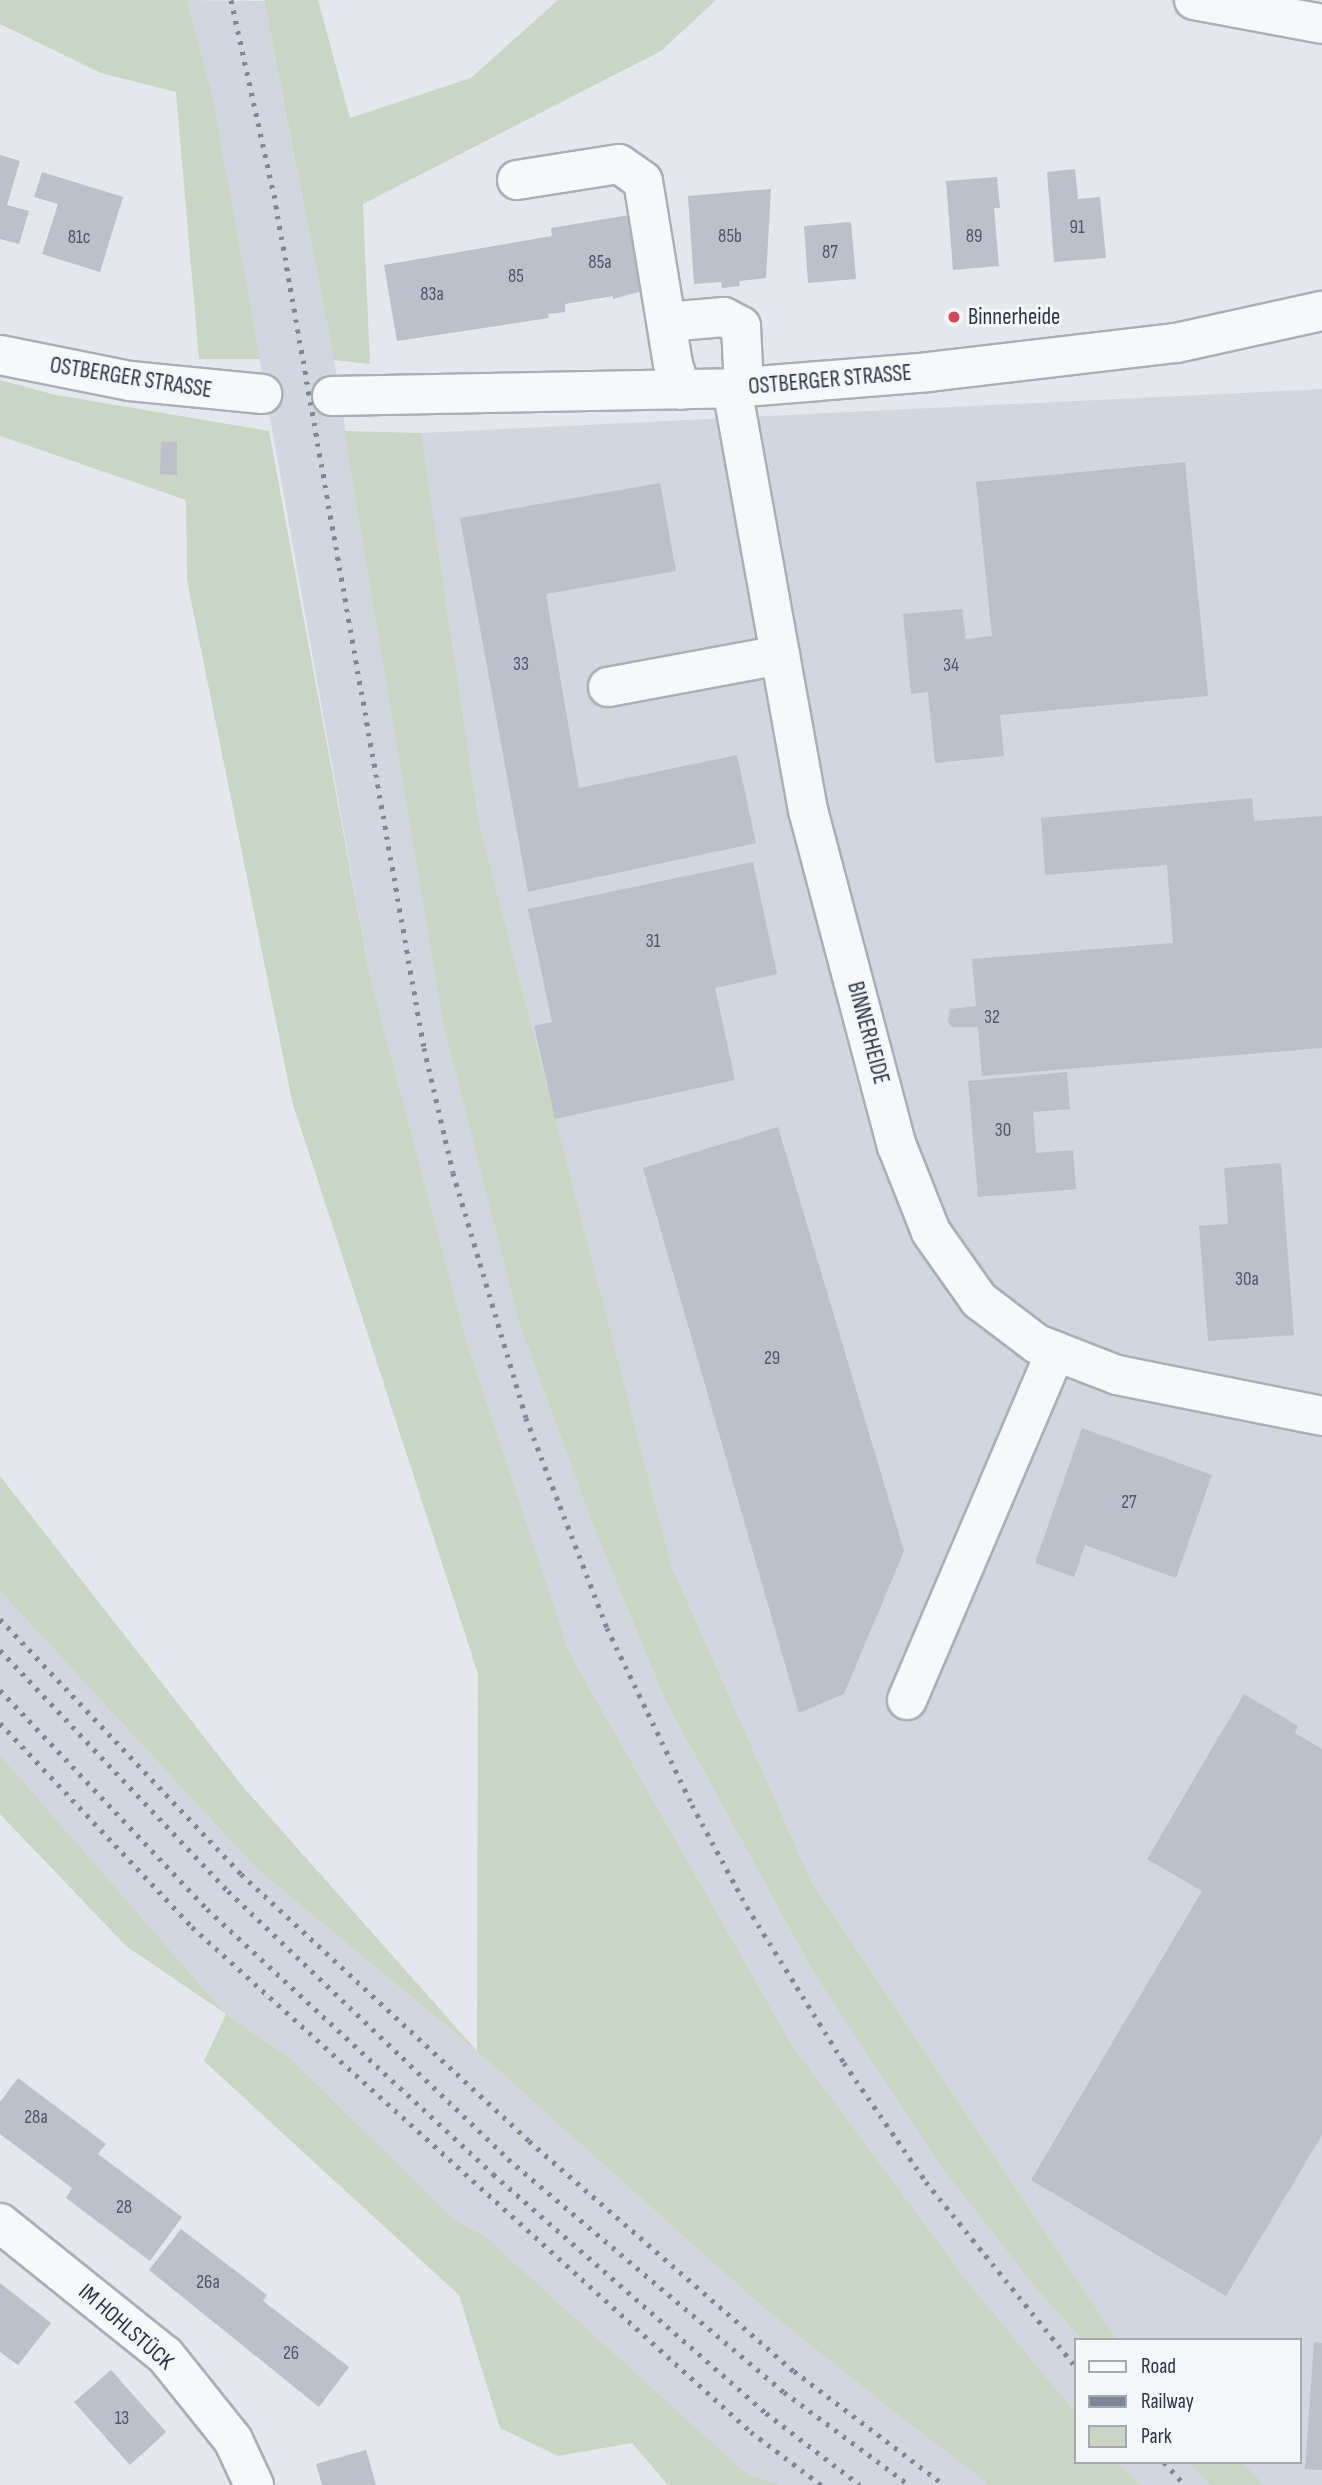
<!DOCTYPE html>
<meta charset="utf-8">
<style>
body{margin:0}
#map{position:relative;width:1322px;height:2485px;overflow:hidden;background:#e4e7ec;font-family:"Sofia Sans Condensed",sans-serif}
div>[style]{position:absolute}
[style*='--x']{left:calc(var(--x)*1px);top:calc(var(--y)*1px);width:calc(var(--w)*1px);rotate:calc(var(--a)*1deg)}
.built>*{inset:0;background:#d2d6de}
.green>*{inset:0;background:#c9d6c5}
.building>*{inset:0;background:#bbc0ca}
.roads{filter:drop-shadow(2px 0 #a9aeb7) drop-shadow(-2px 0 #a9aeb7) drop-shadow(0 2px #a9aeb7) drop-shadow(0 -2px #a9aeb7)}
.minor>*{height:38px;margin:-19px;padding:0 19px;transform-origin:19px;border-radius:19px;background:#f7f8fa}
.rail>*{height:5px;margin-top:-2.5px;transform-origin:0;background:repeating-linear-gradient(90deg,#7d8696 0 3.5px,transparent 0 10.5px)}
.dots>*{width:19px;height:19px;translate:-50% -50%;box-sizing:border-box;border:4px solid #f4f6f9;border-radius:50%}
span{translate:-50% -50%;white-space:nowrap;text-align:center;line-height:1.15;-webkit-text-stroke:6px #f4f6f9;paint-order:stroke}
.number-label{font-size:19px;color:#4f5766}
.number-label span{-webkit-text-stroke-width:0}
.poi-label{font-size:23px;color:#2b3445}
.left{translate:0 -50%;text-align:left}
.street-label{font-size:23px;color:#2b3445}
.legend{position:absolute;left:1074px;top:2338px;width:228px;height:126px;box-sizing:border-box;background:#f4f6f9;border:2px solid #a4a8b1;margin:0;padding:9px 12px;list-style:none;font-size:21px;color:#2b3445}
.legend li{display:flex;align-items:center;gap:14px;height:35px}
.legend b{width:35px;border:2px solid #a4a8b1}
</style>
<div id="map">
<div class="built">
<div style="clip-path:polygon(187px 0,264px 1px,334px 360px,444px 1028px,520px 1326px,595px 1530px,666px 1702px,811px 1968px,1041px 2294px,1082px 2340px,1075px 2340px,1075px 2412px,967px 2281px,792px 2045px,569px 1652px,465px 1336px,370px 977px,213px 99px)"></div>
<div style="clip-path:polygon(1322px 389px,1322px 2485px,1265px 2485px,1242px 2462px,1299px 2462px,1299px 2340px,1117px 2340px,1106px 2329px,812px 1883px,671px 1565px,479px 823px,421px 433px)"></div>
<div style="clip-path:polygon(0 1591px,257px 1869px,478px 2052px,757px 2302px,991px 2485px,780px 2485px,747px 2474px,486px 2237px,454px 2219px,289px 2057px,226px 2014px,0 1755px)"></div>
<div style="clip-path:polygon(1117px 2462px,1189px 2462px,1210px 2485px,1141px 2485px)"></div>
</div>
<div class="green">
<div style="clip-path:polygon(0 0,187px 0,213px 99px,260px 359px,199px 359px,176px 92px,101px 73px,0 24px)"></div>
<div style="clip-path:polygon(264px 0,318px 0,350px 118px,471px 78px,558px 0,716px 0,661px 51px,363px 204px,370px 364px,334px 360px)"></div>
<div style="clip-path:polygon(0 380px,56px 395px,269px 431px,370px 977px,465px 1336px,569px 1652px,792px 2045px,967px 2281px,1075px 2412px,1075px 2462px,1117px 2462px,1141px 2485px,990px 2485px,905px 2420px,757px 2302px,478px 2052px,257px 1869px,0 1591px,0 1476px,244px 1788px,477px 2051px,478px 1674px,292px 1101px,187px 580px,186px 500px,0 436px)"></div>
<div style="clip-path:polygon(344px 431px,421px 433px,479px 823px,671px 1565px,812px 1883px,1117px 2340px,1082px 2340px,1041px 2294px,941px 2166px,811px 1968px,666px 1702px,595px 1530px,520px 1326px,444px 1028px)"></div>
<div style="clip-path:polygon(0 1755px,226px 2014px,289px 2057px,454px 2219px,486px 2237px,747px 2474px,780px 2485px,668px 2485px,632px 2443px,558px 2456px,500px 2428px,459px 2295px,204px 2061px,226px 2014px,126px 1946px,0 1814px)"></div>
<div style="clip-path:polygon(1189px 2462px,1242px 2462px,1265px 2485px,1210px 2485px)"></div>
</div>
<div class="building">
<div style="clip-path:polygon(0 155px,20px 161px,7px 205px,29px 211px,19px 244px,0 239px)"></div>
<div style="clip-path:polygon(1075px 169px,1078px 199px,1100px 197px,1106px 258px,1054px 262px,1047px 172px)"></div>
<div style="clip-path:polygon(42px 172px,123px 197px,100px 272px,42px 254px,58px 204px,34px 197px)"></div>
<div style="clip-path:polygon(997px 177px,1000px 208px,994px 208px,999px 266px,953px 270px,946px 181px)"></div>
<div style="clip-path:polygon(771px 189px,766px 278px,739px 281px,740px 286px,722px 288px,721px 282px,694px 284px,688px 196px)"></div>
<div style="clip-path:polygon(635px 214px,649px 289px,613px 299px,613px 296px,565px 304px,565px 312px,548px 314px,549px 318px,397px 341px,384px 265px,552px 236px,551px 228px)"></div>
<div style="clip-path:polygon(851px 222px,856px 279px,808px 283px,804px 226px)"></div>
<div style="clip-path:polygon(161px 442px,177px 442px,177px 475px,160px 474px)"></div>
<div style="clip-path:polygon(1185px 462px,1208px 696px,1000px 715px,1004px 756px,935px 763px,928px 692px,911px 694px,903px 614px,962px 609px,966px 639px,992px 636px,976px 482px)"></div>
<div style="clip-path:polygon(660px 483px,676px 571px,546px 594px,579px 788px,737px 755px,756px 843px,528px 892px,460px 518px)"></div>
<div style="clip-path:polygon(1252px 798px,1254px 821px,1322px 816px,1322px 1048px,982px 1076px,978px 1027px,952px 1027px,948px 1022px,950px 1009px,976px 1006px,972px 959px,1173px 943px,1167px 865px,1045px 875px,1041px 818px)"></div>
<div style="clip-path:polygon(753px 862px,777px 974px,715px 988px,735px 1080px,555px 1119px,534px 1026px,552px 1022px,528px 909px)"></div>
<div style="clip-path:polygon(1067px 1072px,1070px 1109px,1033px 1112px,1036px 1153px,1073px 1150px,1076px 1189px,978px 1197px,968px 1081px)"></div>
<div style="clip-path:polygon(778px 1127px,904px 1551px,844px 1694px,799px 1713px,643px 1168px)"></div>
<div style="clip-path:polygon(1281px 1163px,1294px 1335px,1208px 1341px,1199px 1226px,1228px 1224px,1224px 1168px)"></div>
<div style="clip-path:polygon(1082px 1428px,1212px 1475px,1176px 1578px,1085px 1545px,1074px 1577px,1035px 1563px)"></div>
<div style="clip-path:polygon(1244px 1694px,1298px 1726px,1295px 1733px,1322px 1749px,1322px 2135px,1226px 2296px,1031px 2180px,1202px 1891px,1147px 1859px)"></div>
<div style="clip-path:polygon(18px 2078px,106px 2144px,98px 2154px,182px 2217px,150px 2261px,66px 2198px,72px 2188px,0 2134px,0 2102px)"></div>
<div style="clip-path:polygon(181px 2229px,267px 2295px,263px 2301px,349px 2367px,319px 2407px,149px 2270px)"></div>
<div style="clip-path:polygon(0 2283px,51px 2323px,18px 2365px,0 2352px)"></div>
<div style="clip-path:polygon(1314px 2342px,1322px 2343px,1322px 2470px,1305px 2469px)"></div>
<div style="clip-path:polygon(111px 2370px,166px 2432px,130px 2465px,74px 2402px)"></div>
<div style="clip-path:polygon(366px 2450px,376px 2485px,322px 2485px,316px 2464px)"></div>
</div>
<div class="roads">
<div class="minor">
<div style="--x:1194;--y:0;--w:130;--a:10.6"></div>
<div style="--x:517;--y:180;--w:103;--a:-8.9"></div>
<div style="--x:619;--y:164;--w:29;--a:35"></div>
<div style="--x:643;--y:181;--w:185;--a:80.7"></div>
<div style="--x:673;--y:364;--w:27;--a:73"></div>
<div style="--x:667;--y:322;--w:57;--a:-5"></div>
<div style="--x:724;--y:317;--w:19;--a:28"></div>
<div style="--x:741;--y:326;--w:61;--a:87.2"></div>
<div style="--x:0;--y:355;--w:133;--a:11.3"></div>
<div style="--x:130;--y:381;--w:133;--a:5.6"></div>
<div style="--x:732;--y:388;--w:429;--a:79.8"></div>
<div style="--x:808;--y:810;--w:348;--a:75.2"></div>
<div style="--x:897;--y:1146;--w:92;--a:68.4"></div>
<div style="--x:931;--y:1232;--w:83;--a:54.8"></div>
<div style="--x:979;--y:1300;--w:73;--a:37.2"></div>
<div style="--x:1037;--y:1344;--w:86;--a:21.2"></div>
<div style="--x:1117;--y:1375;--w:209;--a:11.3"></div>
<div style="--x:332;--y:396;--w:400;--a:-1.1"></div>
<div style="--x:732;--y:388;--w:198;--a:-4.6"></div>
<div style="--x:929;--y:372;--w:249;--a:-6.7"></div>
<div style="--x:1176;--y:343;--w:149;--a:-12.4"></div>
<div style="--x:608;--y:687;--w:175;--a:-10.5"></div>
<div style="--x:907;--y:1700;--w:379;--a:-66.9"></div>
<div style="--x:0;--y:2223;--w:211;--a:38.7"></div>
<div style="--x:165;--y:2355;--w:109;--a:51.3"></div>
<div style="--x:233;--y:2440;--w:50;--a:65"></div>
</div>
</div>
<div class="rail">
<div style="--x:231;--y:0;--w:200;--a:77.6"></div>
<div style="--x:274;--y:195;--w:866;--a:80.03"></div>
<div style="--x:424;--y:1048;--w:128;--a:76.9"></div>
<div style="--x:453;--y:1173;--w:256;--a:73.4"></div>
<div style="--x:526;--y:1418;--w:225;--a:68.9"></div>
<div style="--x:607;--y:1628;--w:196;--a:64.3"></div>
<div style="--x:692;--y:1805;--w:116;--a:61.7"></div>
<div style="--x:747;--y:1907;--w:184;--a:58.1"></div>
<div style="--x:844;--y:2063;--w:145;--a:55.4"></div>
<div style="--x:926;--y:2182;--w:237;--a:51"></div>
<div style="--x:0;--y:1619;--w:351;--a:46.6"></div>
<div style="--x:241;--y:1874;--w:393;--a:42.8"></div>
<div style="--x:529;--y:2141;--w:351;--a:41"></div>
<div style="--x:794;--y:2371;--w:188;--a:37.2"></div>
<div style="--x:0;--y:1650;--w:332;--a:46.6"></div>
<div style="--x:228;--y:1891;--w:388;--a:43.7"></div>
<div style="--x:508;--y:2159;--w:361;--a:40.2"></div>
<div style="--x:784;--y:2392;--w:156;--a:36.6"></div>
<div style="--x:0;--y:1690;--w:301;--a:46.6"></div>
<div style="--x:207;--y:1909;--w:390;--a:42.8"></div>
<div style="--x:493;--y:2174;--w:363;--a:41.2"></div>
<div style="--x:766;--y:2413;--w:118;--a:37.5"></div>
<div style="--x:0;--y:1723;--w:280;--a:46.7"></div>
<div style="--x:192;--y:1927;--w:753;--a:42.09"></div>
<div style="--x:751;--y:2432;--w:88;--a:37.1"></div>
<div style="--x:1164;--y:2462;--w:31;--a:48"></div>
</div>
<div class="dots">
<div style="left:954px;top:317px;background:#d1495b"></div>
</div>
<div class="number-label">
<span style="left:1077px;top:228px">91</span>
<span style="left:730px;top:237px">85b</span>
<span style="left:974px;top:237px">89</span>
<span style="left:79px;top:238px">81c</span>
<span style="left:830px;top:253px">87</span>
<span style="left:600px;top:263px">85a</span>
<span style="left:516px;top:277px">85</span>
<span style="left:432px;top:295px">83a</span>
<span style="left:521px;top:665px">33</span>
<span style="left:951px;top:666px">34</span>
<span style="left:653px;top:942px">31</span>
<span style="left:992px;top:1018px">32</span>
<span style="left:1003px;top:1131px">30</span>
<span style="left:1247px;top:1280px">30a</span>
<span style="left:772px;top:1359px">29</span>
<span style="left:1129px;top:1503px">27</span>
<span style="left:36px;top:2118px">28a</span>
<span style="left:124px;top:2208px">28</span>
<span style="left:208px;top:2283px">26a</span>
<span style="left:291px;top:2354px">26</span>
<span style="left:122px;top:2419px">13</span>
</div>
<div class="poi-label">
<span class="left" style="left:968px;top:317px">Binnerheide</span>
</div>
<div class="street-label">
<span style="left:131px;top:378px;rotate:9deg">OSTBERGER STRASSE</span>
<span style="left:830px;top:380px;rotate:-5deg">OSTBERGER STRASSE</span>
<span style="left:868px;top:1033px;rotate:75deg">BINNERHEIDE</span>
<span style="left:126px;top:2327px;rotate:41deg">IM HOHLSTÜCK</span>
</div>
<ul class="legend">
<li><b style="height:9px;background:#f7f8fa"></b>Road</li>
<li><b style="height:9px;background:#7d8696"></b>Railway</li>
<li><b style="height:19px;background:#c9d6c5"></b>Park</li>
</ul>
</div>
